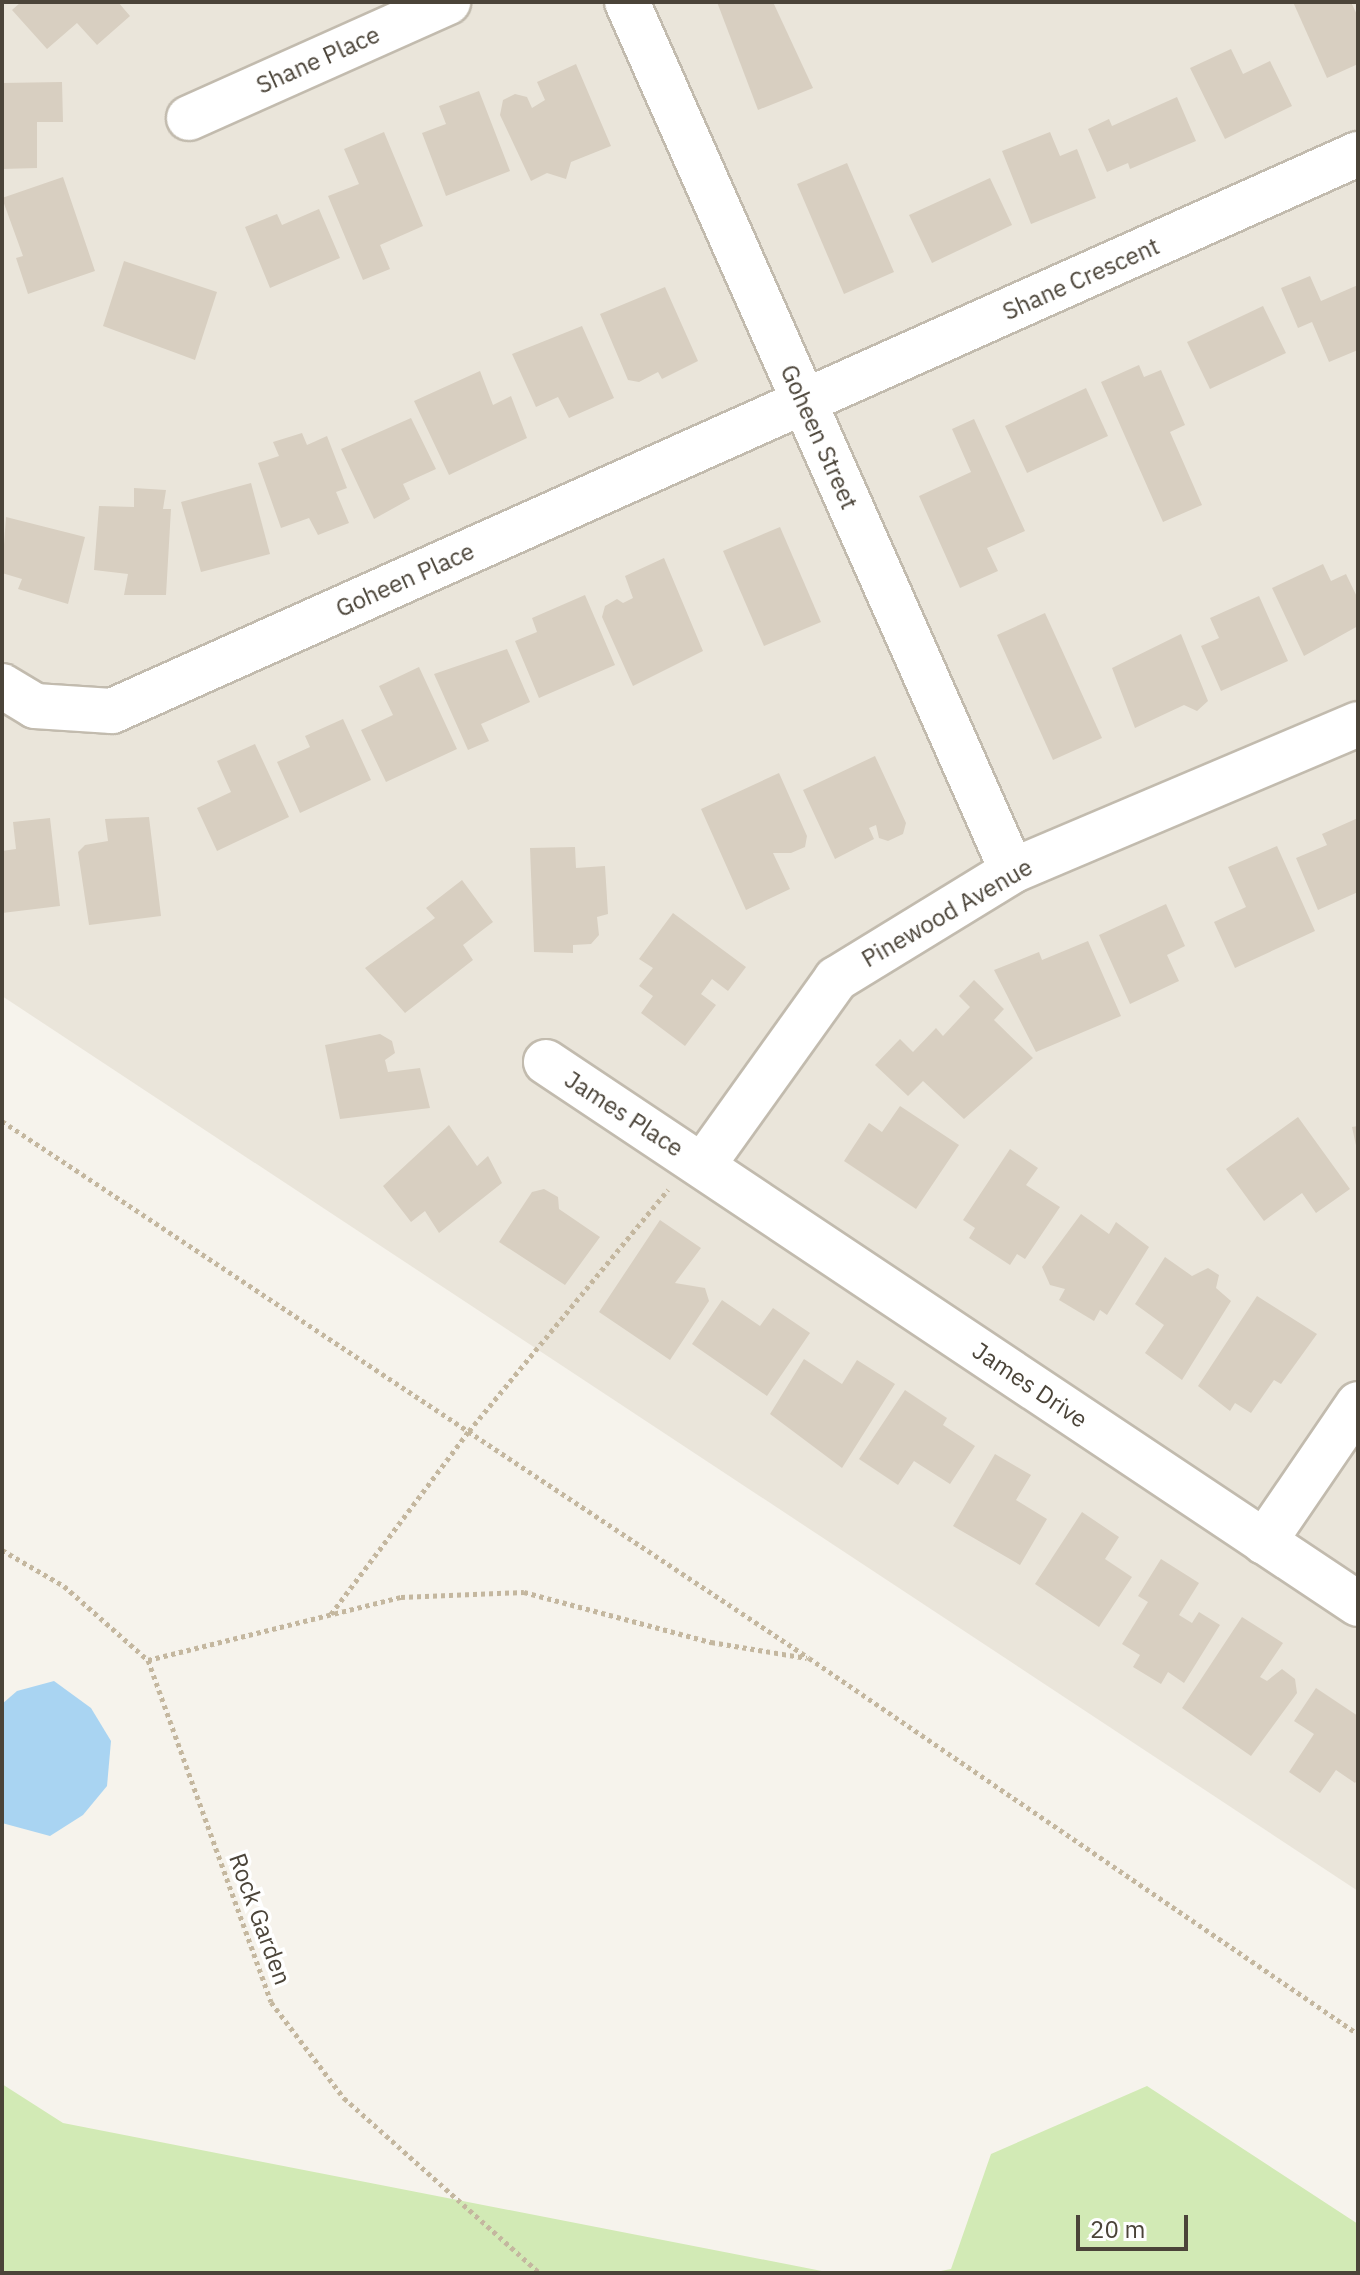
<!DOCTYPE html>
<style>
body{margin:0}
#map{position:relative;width:1360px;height:2275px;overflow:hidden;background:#f6f3ec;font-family:"IBM Plex Sans",sans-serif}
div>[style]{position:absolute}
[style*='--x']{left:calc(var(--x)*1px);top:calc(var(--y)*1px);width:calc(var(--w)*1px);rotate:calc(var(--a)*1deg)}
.residential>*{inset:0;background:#eae5da}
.green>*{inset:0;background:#d2eab5}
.water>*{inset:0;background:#a9d4f2}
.building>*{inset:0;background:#d8cfc1}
.path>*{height:5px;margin-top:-2.5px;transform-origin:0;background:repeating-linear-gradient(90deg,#c4b79f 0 4px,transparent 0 8px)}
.roads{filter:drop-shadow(2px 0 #c2bbae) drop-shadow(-2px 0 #c2bbae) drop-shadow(0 2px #c2bbae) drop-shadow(0 -2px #c2bbae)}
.minor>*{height:44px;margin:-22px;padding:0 22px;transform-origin:22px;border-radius:22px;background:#fff}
span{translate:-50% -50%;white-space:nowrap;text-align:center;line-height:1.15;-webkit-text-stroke:7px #fff;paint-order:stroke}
.street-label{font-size:24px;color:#4b4439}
.frame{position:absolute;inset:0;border:4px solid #4b4439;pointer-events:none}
.scale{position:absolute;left:1076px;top:2215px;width:112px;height:36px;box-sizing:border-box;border:4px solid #4b4439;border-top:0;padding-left:10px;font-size:24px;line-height:28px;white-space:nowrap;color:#4b4439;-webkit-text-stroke:6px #fff;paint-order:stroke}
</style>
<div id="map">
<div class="residential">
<div style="clip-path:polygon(2px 2px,1358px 2px,1358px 1891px,2px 996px)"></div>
</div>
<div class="green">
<div style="clip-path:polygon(2px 2084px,63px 2123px,832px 2273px,2px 2273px)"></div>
<div style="clip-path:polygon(1147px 2086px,1358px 2224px,1358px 2273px,931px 2273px,951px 2269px,991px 2154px)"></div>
</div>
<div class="water">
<div style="clip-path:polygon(54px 1681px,91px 1708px,111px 1741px,107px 1786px,83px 1815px,50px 1836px,2px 1823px,2px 1704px,17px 1691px)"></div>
</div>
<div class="building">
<div style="clip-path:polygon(21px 2px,118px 2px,130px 16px,97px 45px,77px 23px,47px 49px,12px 10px)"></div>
<div style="clip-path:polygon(717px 2px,773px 2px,813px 88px,758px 110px)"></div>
<div style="clip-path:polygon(1293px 2px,1351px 2px,1358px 17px,1358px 64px,1327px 78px)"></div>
<div style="clip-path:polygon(1231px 49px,1243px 74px,1270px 61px,1292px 106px,1225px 139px,1190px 68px)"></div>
<div style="clip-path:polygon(576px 64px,611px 146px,571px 162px,566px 179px,547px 173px,531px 181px,500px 115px,503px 100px,515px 94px,527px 97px,532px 108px,545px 100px,537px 82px)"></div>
<div style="clip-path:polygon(62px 82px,63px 122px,37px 122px,37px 168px,2px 169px,2px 83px)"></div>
<div style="clip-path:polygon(479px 91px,510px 171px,446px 196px,422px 133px,446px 124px,439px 106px)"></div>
<div style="clip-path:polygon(1177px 97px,1196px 141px,1130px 169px,1128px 163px,1107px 172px,1088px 129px,1109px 119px,1112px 126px)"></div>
<div style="clip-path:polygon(384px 132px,423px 226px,380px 245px,390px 269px,363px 280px,328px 196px,359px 184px,344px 149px)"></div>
<div style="clip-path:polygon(1050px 132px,1060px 156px,1077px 149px,1096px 198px,1031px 224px,1002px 151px)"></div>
<div style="clip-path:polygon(847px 163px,894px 272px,844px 294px,797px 184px)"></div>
<div style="clip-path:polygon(63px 177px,95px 271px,28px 294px,16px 258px,23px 256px,2px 198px)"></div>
<div style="clip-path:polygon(990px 178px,1012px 225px,932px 263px,909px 215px)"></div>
<div style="clip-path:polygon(319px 209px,340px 258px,270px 288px,245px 227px,277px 214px,282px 225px)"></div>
<div style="clip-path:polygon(124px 261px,217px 292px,195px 360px,103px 326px)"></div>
<div style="clip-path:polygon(1310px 276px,1321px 301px,1358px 285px,1358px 350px,1329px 362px,1312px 322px,1298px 328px,1281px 288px)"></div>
<div style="clip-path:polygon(665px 287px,698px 361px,662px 379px,658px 372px,639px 382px,628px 380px,600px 314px)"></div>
<div style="clip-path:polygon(1263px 306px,1286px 353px,1210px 389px,1187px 342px)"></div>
<div style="clip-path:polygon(582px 326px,614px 398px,569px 418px,558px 397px,536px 407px,512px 354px)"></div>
<div style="clip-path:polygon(1139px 365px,1144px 377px,1161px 370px,1185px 425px,1170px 432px,1202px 505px,1163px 522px,1101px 382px)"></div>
<div style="clip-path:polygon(480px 371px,493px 405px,511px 396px,527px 438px,449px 475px,414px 401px)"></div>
<div style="clip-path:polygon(1086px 388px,1108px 436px,1027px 473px,1005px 426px)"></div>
<div style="clip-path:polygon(411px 418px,436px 469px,403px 484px,410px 499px,374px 519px,341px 449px)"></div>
<div style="clip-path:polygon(974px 419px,1025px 531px,987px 548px,998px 571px,960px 588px,919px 496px,971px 472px,952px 429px)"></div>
<div style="clip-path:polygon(302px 433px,307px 445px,327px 436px,347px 488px,336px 492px,349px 523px,318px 535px,309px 518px,281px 528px,258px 463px,279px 456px,273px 442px)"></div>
<div style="clip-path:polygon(251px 483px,270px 554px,201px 572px,181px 502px)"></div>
<div style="clip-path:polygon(134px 488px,166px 490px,163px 509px,171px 509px,166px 595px,124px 595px,128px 574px,94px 570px,99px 506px,134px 507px)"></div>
<div style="clip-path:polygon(6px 517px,85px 537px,68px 604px,18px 589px,22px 579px,2px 573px)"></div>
<div style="clip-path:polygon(780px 527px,821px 622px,764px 646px,723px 551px)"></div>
<div style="clip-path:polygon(664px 558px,703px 651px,633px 686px,602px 617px,605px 606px,617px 599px,623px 603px,633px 598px,625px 576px)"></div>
<div style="clip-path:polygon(1323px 564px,1331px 581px,1346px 574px,1358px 599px,1358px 626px,1304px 656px,1272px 588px)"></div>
<div style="clip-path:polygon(585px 595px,615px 665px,539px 698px,515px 641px,537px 632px,532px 618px)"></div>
<div style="clip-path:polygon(1259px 596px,1288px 661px,1221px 691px,1201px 646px,1219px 638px,1210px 618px)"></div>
<div style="clip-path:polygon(1045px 613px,1102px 738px,1053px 760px,997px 635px)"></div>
<div style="clip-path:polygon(1181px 634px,1208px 701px,1197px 711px,1184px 705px,1135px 728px,1112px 668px)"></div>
<div style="clip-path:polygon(507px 649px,530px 702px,481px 724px,489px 741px,468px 750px,434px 674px)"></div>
<div style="clip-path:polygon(419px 667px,457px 749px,386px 782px,361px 730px,393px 715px,379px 686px)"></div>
<div style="clip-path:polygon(343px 719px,371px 780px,300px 813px,277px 762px,310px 747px,305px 736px)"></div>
<div style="clip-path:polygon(255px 744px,289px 817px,217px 851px,197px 808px,231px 792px,217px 761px)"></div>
<div style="clip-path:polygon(875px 756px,906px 823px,903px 834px,888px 841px,879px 838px,876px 825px,869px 828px,874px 839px,835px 859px,803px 790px)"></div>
<div style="clip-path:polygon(779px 773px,807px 836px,805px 847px,791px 853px,773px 853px,790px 889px,746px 910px,701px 809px)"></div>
<div style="clip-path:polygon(149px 817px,161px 916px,89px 925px,78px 852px,85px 845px,108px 841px,105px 819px)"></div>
<div style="clip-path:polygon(50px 818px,60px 906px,2px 913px,2px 851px,16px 849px,13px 822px)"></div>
<div style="clip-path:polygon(1358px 818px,1358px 892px,1318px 910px,1296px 858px,1327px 845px,1322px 834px)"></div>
<div style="clip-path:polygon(1277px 846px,1315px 931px,1235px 968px,1214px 922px,1246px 907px,1228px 867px)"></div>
<div style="clip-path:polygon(575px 847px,576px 868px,605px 866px,608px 914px,597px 917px,599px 935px,591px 944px,573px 945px,573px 953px,534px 952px,530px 848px)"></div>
<div style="clip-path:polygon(462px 880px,493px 922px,463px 945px,473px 960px,405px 1013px,365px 968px,435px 918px,426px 908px)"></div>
<div style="clip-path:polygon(1166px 904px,1185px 946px,1167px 955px,1179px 981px,1130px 1004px,1099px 935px)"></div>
<div style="clip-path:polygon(673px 913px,746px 967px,728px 991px,712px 979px,701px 994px,716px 1005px,685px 1046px,641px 1013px,653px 996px,639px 986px,653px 968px,639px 959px)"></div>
<div style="clip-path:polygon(1088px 941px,1121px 1016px,1036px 1052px,994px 970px,1039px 952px,1042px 960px)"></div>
<div style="clip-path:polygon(974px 980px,1004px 1009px,994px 1020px,1033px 1058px,964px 1119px,923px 1081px,908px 1096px,875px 1065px,900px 1039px,913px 1052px,936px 1028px,943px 1036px,970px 1007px,959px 996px)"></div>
<div style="clip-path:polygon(380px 1034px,392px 1041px,395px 1053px,385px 1060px,388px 1072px,420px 1068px,430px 1108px,340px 1119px,325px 1045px)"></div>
<div style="clip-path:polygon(900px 1106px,959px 1145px,916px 1209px,844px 1161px,869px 1123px,882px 1132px)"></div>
<div style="clip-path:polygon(1298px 1117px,1350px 1189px,1316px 1213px,1302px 1193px,1264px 1221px,1226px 1169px)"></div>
<div style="clip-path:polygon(449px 1125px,477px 1166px,488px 1156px,502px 1183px,439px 1233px,425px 1211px,411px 1222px,383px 1186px)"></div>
<div style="clip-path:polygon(1358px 1126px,1358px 1150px,1357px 1150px,1352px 1127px)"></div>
<div style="clip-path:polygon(1010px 1149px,1038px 1168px,1026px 1185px,1060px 1207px,1025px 1259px,1017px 1254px,1010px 1265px,969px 1238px,975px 1228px,963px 1220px)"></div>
<div style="clip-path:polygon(544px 1189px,558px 1197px,559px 1209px,600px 1237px,565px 1285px,499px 1242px,532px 1192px)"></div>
<div style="clip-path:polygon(1081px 1214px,1109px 1234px,1116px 1222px,1149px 1247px,1107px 1315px,1100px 1310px,1094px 1321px,1059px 1300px,1065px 1289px,1050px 1285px,1042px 1267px)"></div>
<div style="clip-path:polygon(660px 1220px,701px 1248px,675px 1283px,705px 1288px,709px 1301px,670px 1360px,599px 1312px)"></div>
<div style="clip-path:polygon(1165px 1257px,1192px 1276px,1208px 1268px,1219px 1275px,1216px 1288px,1231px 1301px,1182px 1380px,1145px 1353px,1164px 1325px,1135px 1304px)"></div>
<div style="clip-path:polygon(1257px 1296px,1317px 1334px,1281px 1384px,1274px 1380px,1251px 1413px,1235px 1403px,1230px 1411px,1198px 1386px)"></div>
<div style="clip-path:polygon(722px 1300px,760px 1326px,773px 1308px,810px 1333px,767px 1396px,692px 1344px)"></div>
<div style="clip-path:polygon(804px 1359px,842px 1384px,857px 1360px,895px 1384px,842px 1468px,770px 1414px)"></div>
<div style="clip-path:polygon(905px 1390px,947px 1418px,943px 1425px,975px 1446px,950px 1484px,914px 1461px,898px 1485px,859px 1459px)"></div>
<div style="clip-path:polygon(995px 1454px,1031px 1475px,1016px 1500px,1047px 1519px,1020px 1565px,953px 1526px)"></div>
<div style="clip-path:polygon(1082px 1512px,1119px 1537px,1105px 1559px,1132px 1577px,1099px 1627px,1035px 1584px)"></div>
<div style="clip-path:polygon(1161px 1559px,1199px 1583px,1179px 1615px,1192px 1623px,1199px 1612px,1220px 1625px,1184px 1683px,1168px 1672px,1161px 1684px,1133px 1667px,1140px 1655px,1122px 1644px,1148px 1602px,1138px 1596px)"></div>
<div style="clip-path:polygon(1242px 1617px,1283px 1643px,1260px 1677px,1267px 1681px,1282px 1669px,1295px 1679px,1297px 1693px,1251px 1756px,1182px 1708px)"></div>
<div style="clip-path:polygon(1316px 1688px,1358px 1716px,1358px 1779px,1355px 1783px,1336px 1770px,1320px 1793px,1289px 1772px,1314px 1734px,1294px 1721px)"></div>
</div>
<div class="path">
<div style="--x:2;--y:1121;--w:969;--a:33.64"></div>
<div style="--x:809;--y:1658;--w:665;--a:34.41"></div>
<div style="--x:2;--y:1550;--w:72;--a:30.1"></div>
<div style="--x:64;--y:1586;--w:112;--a:41.4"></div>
<div style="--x:148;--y:1660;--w:363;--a:70.2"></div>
<div style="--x:271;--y:2002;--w:121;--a:52.8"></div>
<div style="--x:344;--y:2098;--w:263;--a:41.8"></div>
<div style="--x:331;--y:1614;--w:229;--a:-53"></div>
<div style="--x:469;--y:1431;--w:313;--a:-50.5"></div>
<div style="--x:148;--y:1660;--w:261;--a:-14"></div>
<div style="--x:401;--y:1597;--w:123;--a:-2.3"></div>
<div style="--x:524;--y:1592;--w:194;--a:15"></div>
<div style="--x:711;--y:1642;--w:97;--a:9.5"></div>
</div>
<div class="roads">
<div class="minor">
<div style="--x:627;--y:2;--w:950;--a:66.1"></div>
<div style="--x:189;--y:118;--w:284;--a:-24.1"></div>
<div style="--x:2;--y:686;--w:39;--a:31"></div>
<div style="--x:35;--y:706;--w:77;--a:3.7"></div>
<div style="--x:112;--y:711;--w:1365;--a:-24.09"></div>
<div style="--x:546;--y:1062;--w:976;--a:33.72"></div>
<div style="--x:703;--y:1165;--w:229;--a:-54.4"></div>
<div style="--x:836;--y:979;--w:206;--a:-31.5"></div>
<div style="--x:1012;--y:871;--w:376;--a:-23"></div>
<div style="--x:1264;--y:1542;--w:167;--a:-55.7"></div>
</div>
</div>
<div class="street-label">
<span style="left:318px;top:60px;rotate:-24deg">Shane Place</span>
<span style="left:1081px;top:279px;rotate:-24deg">Shane Crescent</span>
<span style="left:819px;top:437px;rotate:66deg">Goheen Street</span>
<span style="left:405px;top:580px;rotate:-24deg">Goheen Place</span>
<span style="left:947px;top:913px;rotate:-30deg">Pinewood Avenue</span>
<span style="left:624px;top:1114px;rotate:33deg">James Place</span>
<span style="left:1030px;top:1385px;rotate:34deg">James Drive</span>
<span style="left:260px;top:1919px;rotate:70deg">Rock Garden</span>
</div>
<div class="frame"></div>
<div class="scale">20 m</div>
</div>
